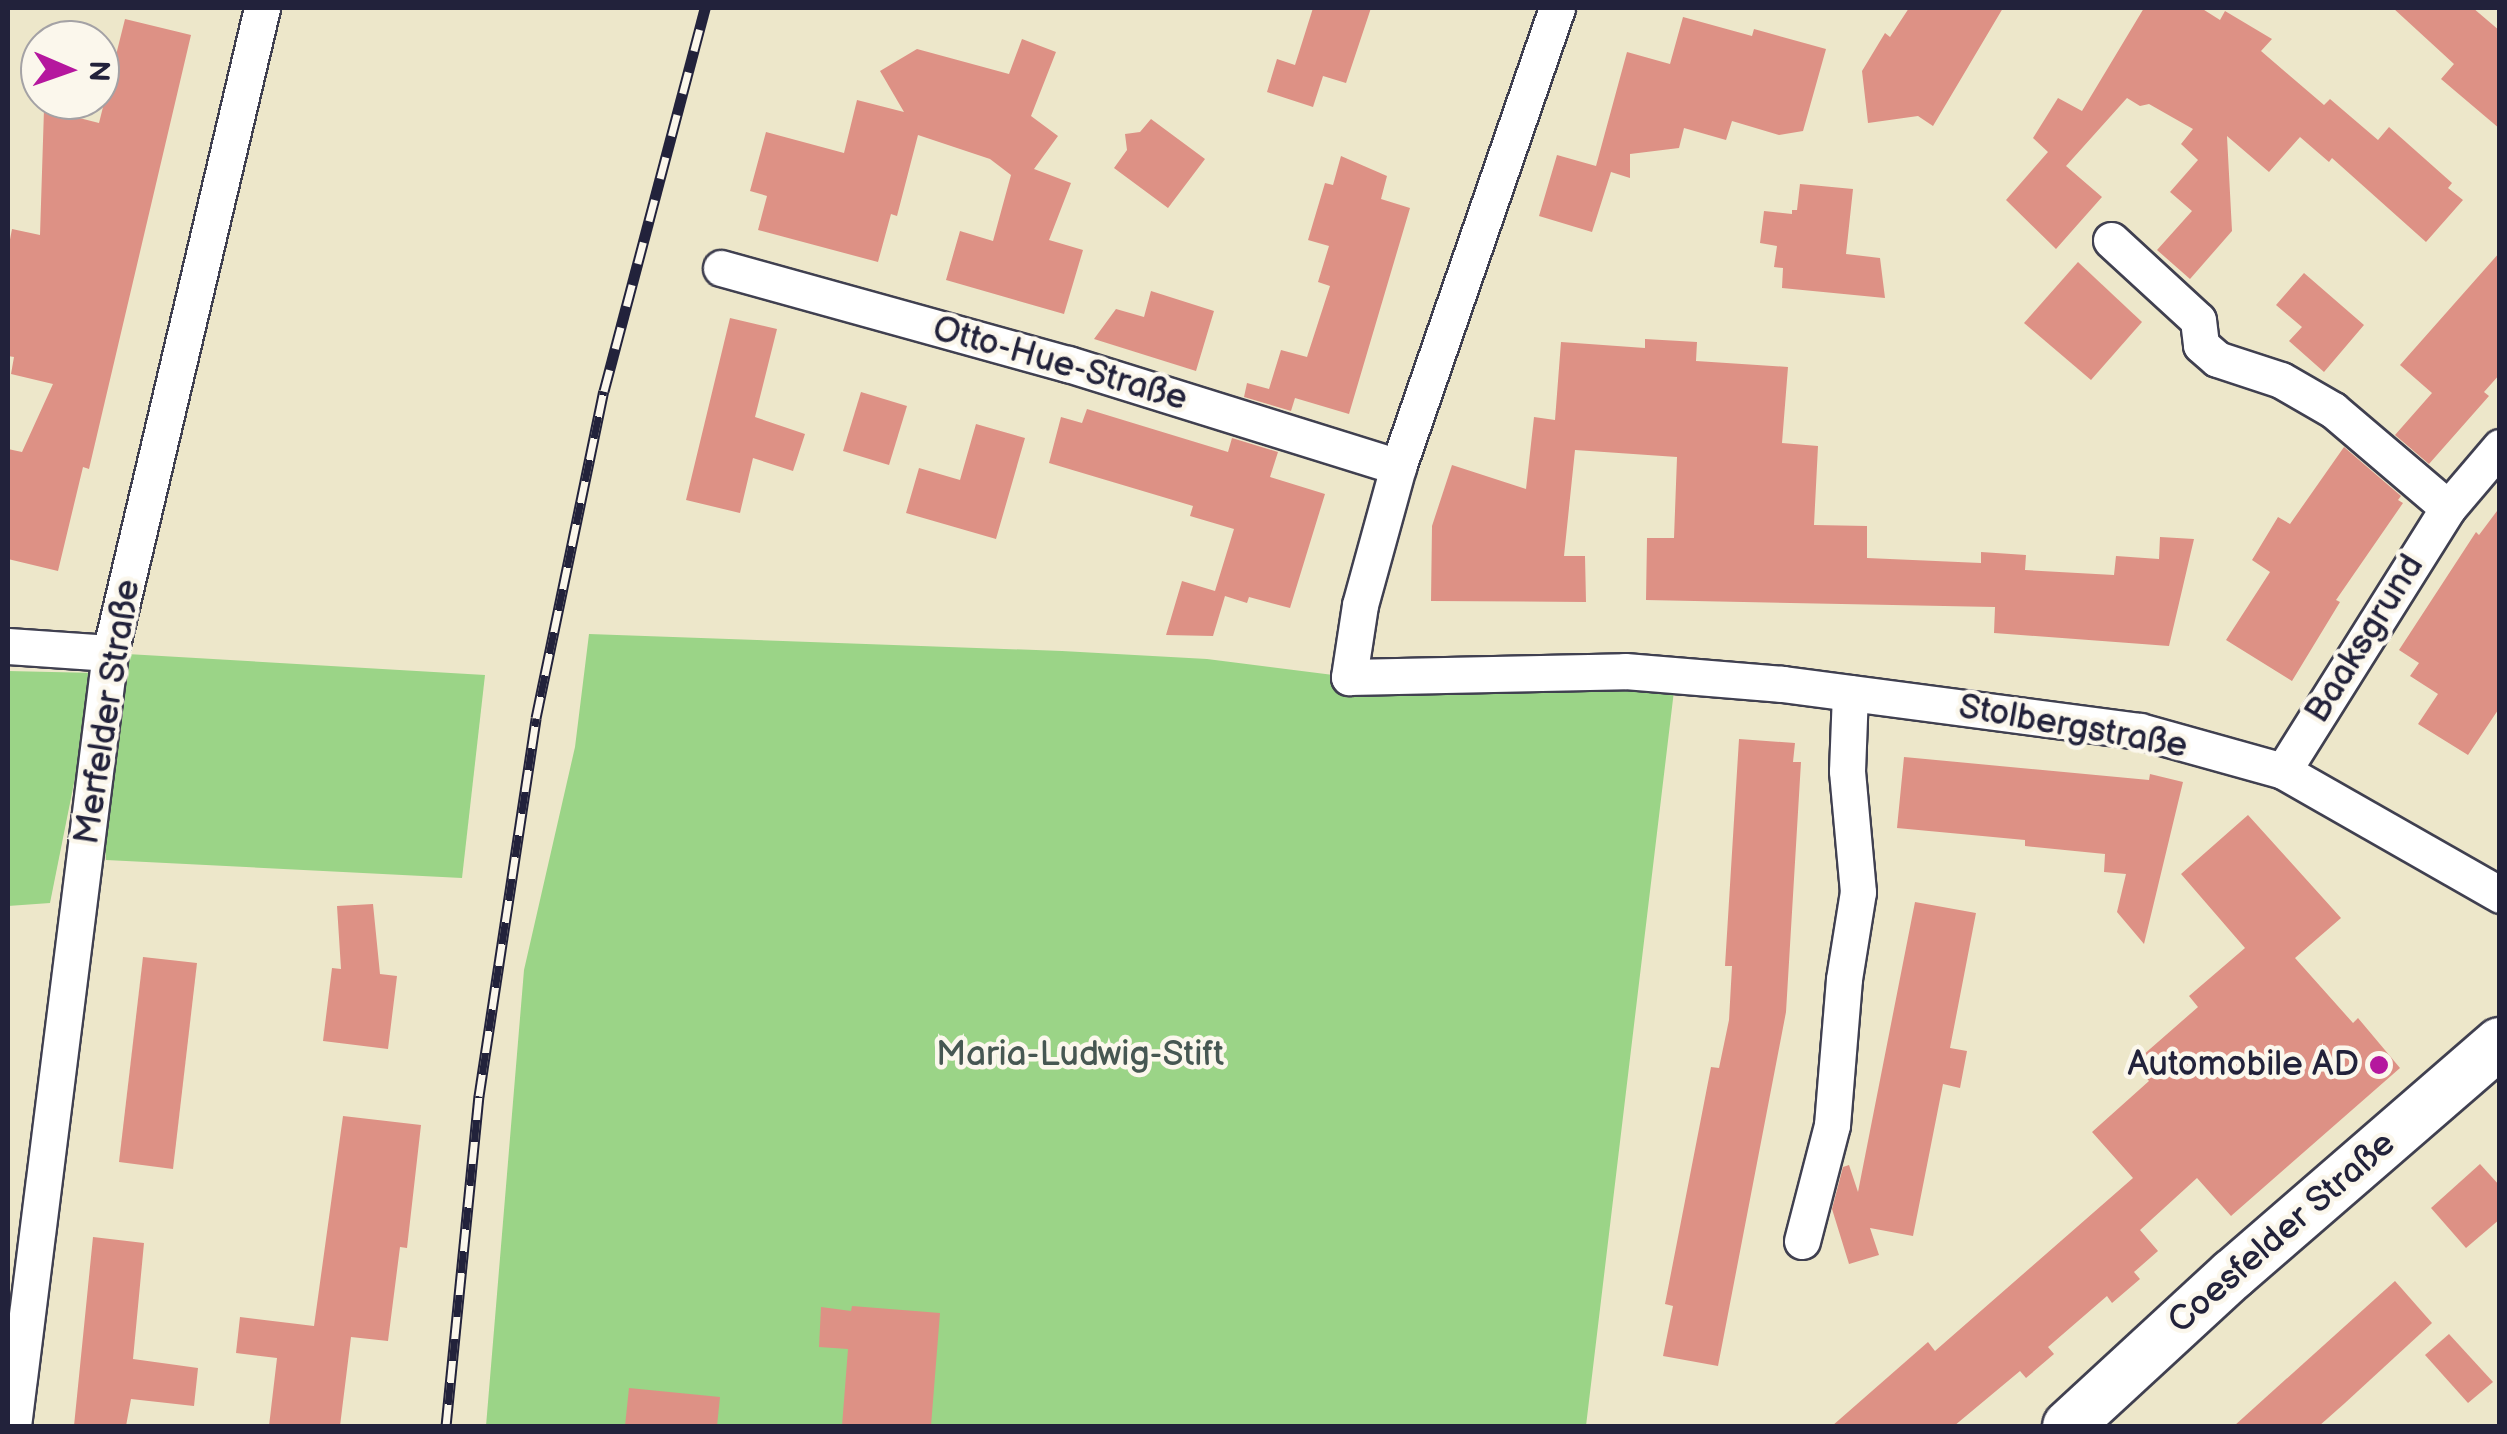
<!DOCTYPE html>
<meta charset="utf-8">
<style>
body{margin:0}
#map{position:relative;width:2507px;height:1434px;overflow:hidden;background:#ede7ca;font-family:"Balsamiq Sans",sans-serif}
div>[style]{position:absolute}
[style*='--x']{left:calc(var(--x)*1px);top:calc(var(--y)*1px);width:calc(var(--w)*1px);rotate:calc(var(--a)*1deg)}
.green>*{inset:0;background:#9bd487}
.building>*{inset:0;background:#dd9185}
.roads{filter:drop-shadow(2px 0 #404050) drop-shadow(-2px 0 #404050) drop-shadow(0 2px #404050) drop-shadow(0 -2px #404050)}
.street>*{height:35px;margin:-17.5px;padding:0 17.5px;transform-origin:17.5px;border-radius:17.5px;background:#fff}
.secondary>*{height:50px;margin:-25px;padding:0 25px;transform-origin:25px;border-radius:25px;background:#fff}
.rail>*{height:11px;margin-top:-5.5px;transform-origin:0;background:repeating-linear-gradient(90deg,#fbf7ec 0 22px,#22223b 0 44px);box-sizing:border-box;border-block:2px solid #22223b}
.dots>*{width:28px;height:28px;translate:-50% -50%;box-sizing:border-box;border:5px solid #fbf7ec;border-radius:50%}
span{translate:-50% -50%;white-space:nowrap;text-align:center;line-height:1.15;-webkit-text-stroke:9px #fbf7ec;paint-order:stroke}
.street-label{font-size:35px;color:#22223b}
.park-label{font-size:35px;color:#465752}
.poi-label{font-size:35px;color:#22223b}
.right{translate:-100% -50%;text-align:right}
.frame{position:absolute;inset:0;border:10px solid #22223b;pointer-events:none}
.north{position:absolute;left:20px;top:20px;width:100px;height:100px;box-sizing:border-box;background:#fbf7ec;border:2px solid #a4a2a5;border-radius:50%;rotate:92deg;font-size:28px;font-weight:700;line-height:40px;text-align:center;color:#22223b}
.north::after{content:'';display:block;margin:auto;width:35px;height:45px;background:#b5179e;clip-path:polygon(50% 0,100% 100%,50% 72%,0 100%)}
</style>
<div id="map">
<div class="green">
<div style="clip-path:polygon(589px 634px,1062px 651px,1207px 659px,1349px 677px,1676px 674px,1586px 1426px,486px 1426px,524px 970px,575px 747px)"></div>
<div style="clip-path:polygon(110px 653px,485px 675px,462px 878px,106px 860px,98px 755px)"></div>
<div style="clip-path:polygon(8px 671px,96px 673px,50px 903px,8px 906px)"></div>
</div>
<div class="building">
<div style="clip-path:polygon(1313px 8px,1371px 8px,1346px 83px,1323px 76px,1313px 107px,1267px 92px,1277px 59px,1295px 65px)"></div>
<div style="clip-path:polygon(1909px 8px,2003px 8px,1933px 126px,1918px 116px,1868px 123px,1862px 71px,1885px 33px,1890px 37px)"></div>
<div style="clip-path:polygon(2144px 8px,2201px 8px,2220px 20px,2225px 11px,2272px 39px,2261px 51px,2324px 105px,2330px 99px,2378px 140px,2389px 127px,2452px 183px,2448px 188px,2463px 200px,2426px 242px,2332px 158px,2329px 162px,2300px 137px,2269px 172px,2227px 136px,2232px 231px,2190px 279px,2157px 250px,2192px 211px,2170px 192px,2198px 160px,2181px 144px,2193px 129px,2149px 104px,2140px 106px,2127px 98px,2066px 166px,2102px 197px,2056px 249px,2006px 200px,2048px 152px,2033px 138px,2058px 98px,2082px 111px)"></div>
<div style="clip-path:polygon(2393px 8px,2473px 8px,2500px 31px,2500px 129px,2441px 79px,2454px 64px)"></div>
<div style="clip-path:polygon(1683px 17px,1752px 36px,1754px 29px,1826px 49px,1803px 131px,1779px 135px,1732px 121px,1726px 140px,1684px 128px,1679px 148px,1630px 154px,1630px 178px,1611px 172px,1592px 232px,1539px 216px,1557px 155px,1596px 166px,1627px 52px,1670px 64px)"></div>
<div style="clip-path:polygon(125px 19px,191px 35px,89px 469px,83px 467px,58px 571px,8px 559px,8px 449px,22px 452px,53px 384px,11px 374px,14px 357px,8px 356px,8px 250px,12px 229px,40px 235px,44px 109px,99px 123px)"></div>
<div style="clip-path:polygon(1022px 39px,1056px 52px,1031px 116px,1058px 136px,1034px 169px,1071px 183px,1049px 240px,1083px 250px,1064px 314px,946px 280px,960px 231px,993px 241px,1011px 175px,990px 159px,918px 135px,897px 216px,891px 214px,878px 262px,758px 230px,767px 196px,750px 191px,766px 132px,844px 153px,857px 100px,904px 112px,880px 71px,917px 49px,1009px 74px)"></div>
<div style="clip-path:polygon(1151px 119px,1205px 159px,1168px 208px,1114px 168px,1127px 150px,1125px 134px,1140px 132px)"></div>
<div style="clip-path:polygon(1341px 156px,1387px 176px,1381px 199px,1410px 208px,1349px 414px,1295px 398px,1291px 411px,1244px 397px,1247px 383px,1269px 389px,1281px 350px,1307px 357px,1330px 286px,1318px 282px,1329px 246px,1308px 240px,1325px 183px,1333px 185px)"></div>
<div style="clip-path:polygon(1800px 184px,1853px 189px,1846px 254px,1880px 258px,1885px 298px,1782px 288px,1783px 268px,1774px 267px,1777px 246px,1760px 243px,1764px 211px,1792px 214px,1792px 210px,1797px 210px)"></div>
<div style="clip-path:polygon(2500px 252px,2500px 374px,2484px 392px,2489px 396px,2429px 464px,2395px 435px,2432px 393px,2400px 365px)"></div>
<div style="clip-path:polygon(2078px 262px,2142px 322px,2091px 380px,2024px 323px)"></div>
<div style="clip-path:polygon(2304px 273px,2364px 325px,2324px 372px,2289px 341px,2302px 327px,2276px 305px)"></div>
<div style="clip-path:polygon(1151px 291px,1214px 311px,1196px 371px,1094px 339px,1116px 309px,1144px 317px)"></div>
<div style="clip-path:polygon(730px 318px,777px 329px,755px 417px,805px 434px,793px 471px,753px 458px,740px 513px,686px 500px)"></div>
<div style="clip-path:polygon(1645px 339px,1697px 342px,1696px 361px,1788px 367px,1782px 443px,1818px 446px,1814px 525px,1867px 526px,1867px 558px,1981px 563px,1981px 552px,2026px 555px,2025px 570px,2114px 575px,2116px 556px,2159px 559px,2160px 537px,2194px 539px,2169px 646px,1994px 633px,1995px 607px,1646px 600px,1647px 538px,1674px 538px,1677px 457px,1575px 450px,1564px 556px,1585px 556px,1586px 602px,1431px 601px,1432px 526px,1452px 465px,1526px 489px,1534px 417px,1555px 420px,1561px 342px,1645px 348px)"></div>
<div style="clip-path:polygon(861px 392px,907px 406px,889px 465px,843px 451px)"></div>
<div style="clip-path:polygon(1087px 409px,1228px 452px,1232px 438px,1278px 452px,1270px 477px,1325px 494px,1290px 608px,1249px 597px,1247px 603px,1225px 596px,1213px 636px,1166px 635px,1182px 581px,1215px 591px,1234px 529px,1190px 516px,1193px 506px,1049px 463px,1061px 417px,1082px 423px)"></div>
<div style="clip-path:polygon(976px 424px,1025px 438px,996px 539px,906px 513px,919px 468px,960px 480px)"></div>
<div style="clip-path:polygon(2344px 447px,2401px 496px,2398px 500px,2403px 503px,2336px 600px,2340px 602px,2292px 681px,2226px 640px,2270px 572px,2252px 560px,2278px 517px,2290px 524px)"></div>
<div style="clip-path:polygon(2500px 507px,2500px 707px,2468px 755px,2418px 724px,2438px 694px,2410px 676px,2419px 663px,2399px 650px,2476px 532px,2479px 535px)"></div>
<div style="clip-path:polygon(1739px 739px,1795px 743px,1793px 762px,1801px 762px,1786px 1012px,1718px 1366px,1663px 1356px,1673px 1306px,1665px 1304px,1698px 1134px,1711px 1067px,1719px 1068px,1729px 1020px,1732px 966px,1725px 966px)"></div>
<div style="clip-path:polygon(1904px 757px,2149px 780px,2150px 774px,2183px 782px,2144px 944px,2117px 912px,2126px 874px,2104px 872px,2105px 854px,2025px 846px,2025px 840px,1897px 828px)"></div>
<div style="clip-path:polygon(2248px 815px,2341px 918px,2295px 958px,2353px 1023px,2358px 1018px,2400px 1068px,2231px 1216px,2197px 1178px,2140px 1230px,2158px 1251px,2134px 1272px,2140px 1279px,2112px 1303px,2107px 1296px,2048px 1347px,2054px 1354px,2026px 1378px,2020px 1371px,1954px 1426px,1832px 1426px,1928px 1342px,1935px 1351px,2133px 1178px,2092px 1132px,2149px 1081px,2134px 1063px,2198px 1007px,2189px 996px,2245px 948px,2181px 874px)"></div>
<div style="clip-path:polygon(1915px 902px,1976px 913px,1950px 1048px,1967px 1051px,1960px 1088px,1943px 1084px,1913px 1236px,1870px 1228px,1879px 1255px,1849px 1264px,1832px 1209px,1843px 1167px,1849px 1165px,1858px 1192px)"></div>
<div style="clip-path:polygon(373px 904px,380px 974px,397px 976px,388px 1049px,323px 1041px,332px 968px,341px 969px,337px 906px)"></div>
<div style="clip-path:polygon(143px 957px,197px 963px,173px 1169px,119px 1162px)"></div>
<div style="clip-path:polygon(343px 1116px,421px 1125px,407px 1248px,400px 1247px,388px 1341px,351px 1337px,340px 1426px,269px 1426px,277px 1358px,236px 1353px,240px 1317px,314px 1326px)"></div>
<div style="clip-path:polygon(2480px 1164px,2500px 1186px,2500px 1219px,2466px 1248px,2431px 1208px)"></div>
<div style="clip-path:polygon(93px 1237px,144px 1243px,133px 1359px,198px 1368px,194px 1406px,131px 1399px,126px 1426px,74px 1426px)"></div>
<div style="clip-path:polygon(2395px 1281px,2432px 1323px,2345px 1403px,2319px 1426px,2234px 1426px)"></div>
<div style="clip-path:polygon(852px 1306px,940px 1313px,931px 1426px,842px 1426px,848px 1349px,819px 1347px,821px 1307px,851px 1311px)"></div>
<div style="clip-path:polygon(2449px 1334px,2493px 1382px,2468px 1403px,2425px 1355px)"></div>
<div style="clip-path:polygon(629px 1388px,720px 1397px,717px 1426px,625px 1426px)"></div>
</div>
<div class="roads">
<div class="street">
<div style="--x:1557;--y:8;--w:486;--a:109.1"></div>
<div style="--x:1398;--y:467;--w:143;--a:105.4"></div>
<div style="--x:1360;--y:605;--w:73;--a:98.7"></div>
<div style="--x:1349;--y:677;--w:276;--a:-1.2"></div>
<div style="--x:1625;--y:671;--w:158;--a:4.7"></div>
<div style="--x:1782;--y:684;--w:361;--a:7.5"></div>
<div style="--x:2140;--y:731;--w:148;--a:15.6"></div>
<div style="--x:2283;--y:771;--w:250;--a:29.7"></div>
<div style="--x:2111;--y:240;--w:118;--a:42.6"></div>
<div style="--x:2198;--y:320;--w:25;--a:83"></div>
<div style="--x:2201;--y:345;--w:21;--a:41"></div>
<div style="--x:2217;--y:359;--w:67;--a:18.2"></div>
<div style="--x:2281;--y:380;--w:60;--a:30"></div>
<div style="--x:2333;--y:410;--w:151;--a:40.4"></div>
<div style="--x:721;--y:268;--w:360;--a:15.5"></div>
<div style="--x:1068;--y:364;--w:346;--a:17.3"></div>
<div style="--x:8;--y:646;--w:102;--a:3.9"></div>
<div style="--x:2283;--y:771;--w:310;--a:-57.9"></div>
<div style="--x:2448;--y:508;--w:80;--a:-49.6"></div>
<div style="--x:1802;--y:1241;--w:120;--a:-75.5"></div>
<div style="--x:1832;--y:1125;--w:146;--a:-85.3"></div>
<div style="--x:1844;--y:979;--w:88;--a:-80.9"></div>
<div style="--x:1858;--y:892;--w:121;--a:-95.2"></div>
<div style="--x:1847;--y:771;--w:78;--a:-87.8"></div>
<div style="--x:13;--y:1426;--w:779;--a:-82.85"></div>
<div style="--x:110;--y:653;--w:663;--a:-76.74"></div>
</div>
<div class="secondary">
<div style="--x:2068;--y:1426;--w:224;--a:-42.7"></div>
<div style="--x:2233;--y:1274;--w:353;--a:-40.9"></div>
</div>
</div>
<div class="rail">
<div style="--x:446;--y:1426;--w:332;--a:-84.3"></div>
<div style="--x:479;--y:1096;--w:382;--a:-81.4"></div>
<div style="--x:536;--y:718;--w:334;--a:-78.3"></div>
<div style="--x:604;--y:391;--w:396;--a:-75.2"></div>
</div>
<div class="dots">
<div style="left:2379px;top:1065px;background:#b5179e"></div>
</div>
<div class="street-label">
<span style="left:1060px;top:364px;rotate:16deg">Otto-Hue-Straße</span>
<span style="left:2365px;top:639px;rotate:-58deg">Baaksgrund</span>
<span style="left:108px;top:712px;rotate:-81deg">Merfelder Straße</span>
<span style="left:2073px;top:727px;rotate:10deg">Stolbergstraße</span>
<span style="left:2282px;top:1233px;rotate:-41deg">Coesfelder Straße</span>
</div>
<div class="park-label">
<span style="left:1080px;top:1055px">Maria-Ludwig-Stift</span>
</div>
<div class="poi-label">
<span class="right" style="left:2359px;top:1065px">Automobile AD</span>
</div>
<div class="frame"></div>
<div class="north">N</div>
</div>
